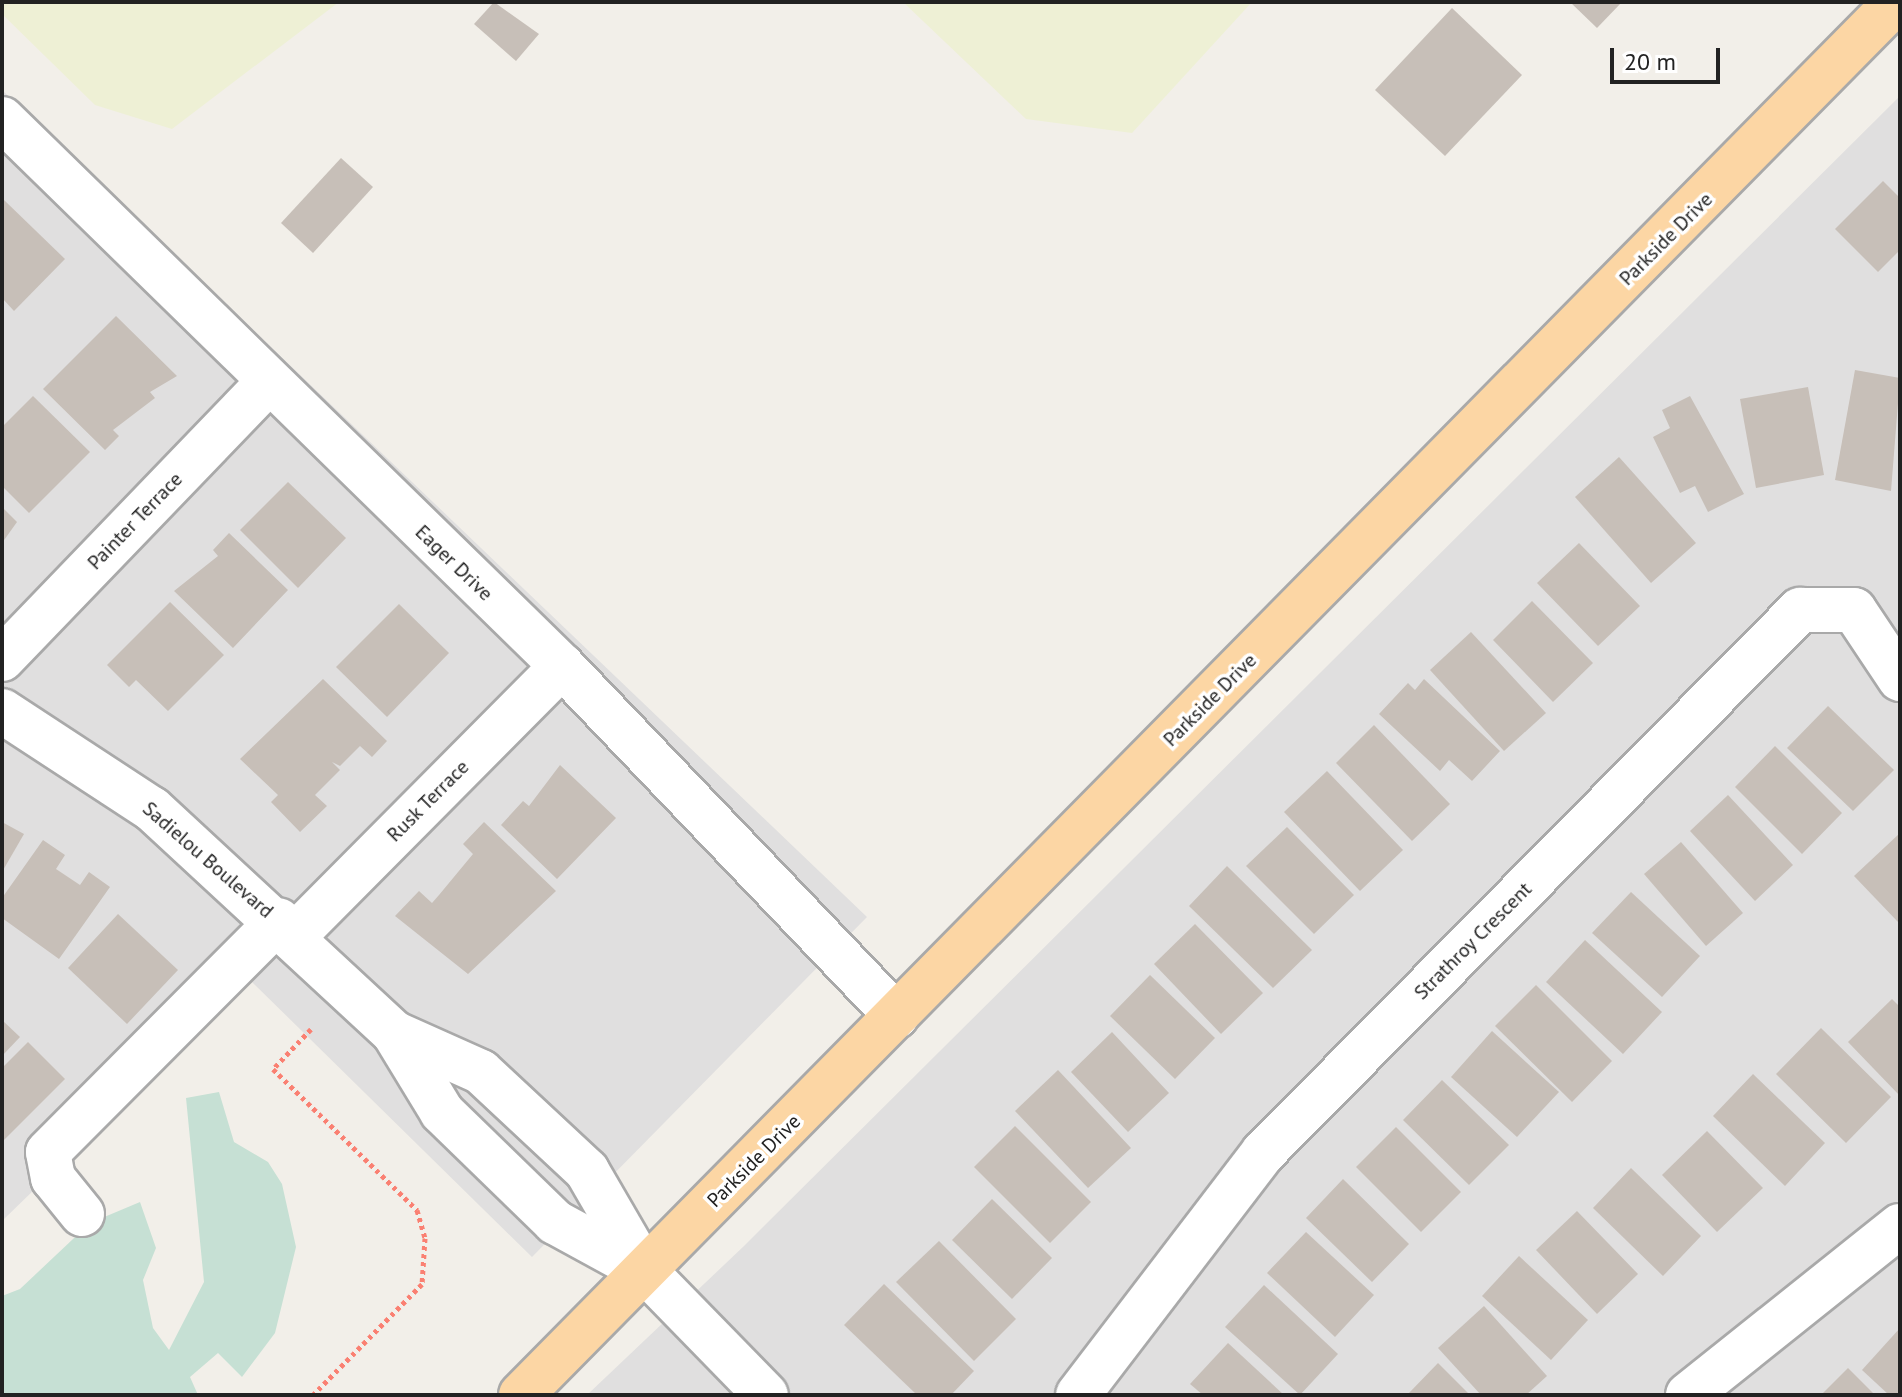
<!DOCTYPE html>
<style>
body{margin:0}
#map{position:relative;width:1902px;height:1397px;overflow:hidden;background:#f2efe9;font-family:"PT Sans",sans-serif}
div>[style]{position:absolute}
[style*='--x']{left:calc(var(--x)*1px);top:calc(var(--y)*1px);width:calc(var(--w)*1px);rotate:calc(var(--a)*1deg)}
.residential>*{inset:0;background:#e0dfdf}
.farmland>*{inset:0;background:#eef0d5}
.wetland>*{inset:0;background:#c6e0d4}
.building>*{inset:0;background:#c7bfb8}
.path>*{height:5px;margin-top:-2.5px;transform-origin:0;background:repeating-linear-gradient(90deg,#fa8072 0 4px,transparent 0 8px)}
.roads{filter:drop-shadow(2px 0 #a9a9a9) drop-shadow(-2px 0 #a9a9a9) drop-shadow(0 2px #a9a9a9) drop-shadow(0 -2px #a9a9a9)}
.minor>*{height:44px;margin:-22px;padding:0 22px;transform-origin:22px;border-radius:22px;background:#fff}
.major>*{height:44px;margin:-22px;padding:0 22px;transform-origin:22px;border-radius:22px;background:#fcd6a4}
span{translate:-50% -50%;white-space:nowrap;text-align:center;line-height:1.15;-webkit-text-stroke:7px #fff;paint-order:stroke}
.street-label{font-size:20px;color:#222}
.frame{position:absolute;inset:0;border:4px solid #222;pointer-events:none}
.scale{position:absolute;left:1610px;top:48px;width:110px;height:36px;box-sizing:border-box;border:4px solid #222;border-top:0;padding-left:10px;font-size:24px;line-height:28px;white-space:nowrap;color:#222;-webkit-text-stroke:6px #fff;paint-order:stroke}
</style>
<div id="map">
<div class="residential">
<div style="clip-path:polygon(2px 90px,867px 917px,532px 1257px,250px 980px,2px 1221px)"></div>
<div style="clip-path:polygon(1900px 96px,1900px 1395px,587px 1395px,744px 1246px)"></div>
</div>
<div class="farmland">
<div style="clip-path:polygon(2px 2px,339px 2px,172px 129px,95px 105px,2px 14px)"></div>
<div style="clip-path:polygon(903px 2px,1252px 2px,1132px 133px,1026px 119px)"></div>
</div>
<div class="wetland">
<div style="clip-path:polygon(219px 1092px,234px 1142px,268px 1162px,282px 1184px,296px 1247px,275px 1333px,242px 1377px,218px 1353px,190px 1377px,198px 1395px,2px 1395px,2px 1296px,20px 1289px,90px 1223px,140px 1202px,156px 1248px,143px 1280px,153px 1328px,169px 1350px,204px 1282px,186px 1098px)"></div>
</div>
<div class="building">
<div style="clip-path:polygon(494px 2px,539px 34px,516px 61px,474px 24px)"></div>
<div style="clip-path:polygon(1570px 2px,1622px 2px,1597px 28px)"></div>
<div style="clip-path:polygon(1452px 8px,1522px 75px,1445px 156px,1375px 90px)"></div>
<div style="clip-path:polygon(341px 158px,373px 187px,313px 253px,281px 223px)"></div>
<div style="clip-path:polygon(1883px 181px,1900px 198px,1900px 250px,1878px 272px,1835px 229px)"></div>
<div style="clip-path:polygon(4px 200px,65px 259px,14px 311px,2px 298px)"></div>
<div style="clip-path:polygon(116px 316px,177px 376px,150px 392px,155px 398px,113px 430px,119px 436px,105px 450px,43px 389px)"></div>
<div style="clip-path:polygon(1855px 370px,1900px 378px,1891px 491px,1835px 480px)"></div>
<div style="clip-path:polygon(1808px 387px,1824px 475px,1756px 488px,1740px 399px)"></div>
<div style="clip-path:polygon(33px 396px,90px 452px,29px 513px,2px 486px,2px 427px)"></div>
<div style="clip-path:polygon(1690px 396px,1744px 494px,1708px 512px,1695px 486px,1680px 493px,1653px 437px,1670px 428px,1662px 410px)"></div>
<div style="clip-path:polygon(1619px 457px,1696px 543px,1651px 583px,1575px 497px)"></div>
<div style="clip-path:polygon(288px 482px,346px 538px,298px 588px,240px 530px)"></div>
<div style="clip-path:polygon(2px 507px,17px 522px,2px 543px)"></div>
<div style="clip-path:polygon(229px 533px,288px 590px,233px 648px,174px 591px,218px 556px,213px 550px)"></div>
<div style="clip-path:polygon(1579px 543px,1640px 606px,1598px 646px,1537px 583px)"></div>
<div style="clip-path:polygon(1532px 601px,1593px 663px,1553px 702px,1493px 640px)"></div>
<div style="clip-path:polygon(170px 602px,224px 655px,168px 711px,136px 680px,129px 687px,107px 665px)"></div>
<div style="clip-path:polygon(399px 604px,449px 653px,387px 717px,336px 667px)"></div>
<div style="clip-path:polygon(1471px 632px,1546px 713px,1504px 751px,1430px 670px)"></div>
<div style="clip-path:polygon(323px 679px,387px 741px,372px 757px,360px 746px,340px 766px,332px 762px,340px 770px,315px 795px,327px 806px,300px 832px,271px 802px,278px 795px,240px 759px)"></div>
<div style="clip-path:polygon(1424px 679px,1500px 751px,1472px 781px,1449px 760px,1440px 771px,1379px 714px,1408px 683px,1415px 690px)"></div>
<div style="clip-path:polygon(1828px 706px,1894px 770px,1853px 811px,1787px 748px)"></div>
<div style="clip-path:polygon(1374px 725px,1450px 804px,1412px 841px,1336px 763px)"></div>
<div style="clip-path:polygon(1775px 746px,1842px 813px,1802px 854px,1735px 787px)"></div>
<div style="clip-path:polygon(560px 765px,616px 818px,557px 879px,501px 825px,523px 801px,529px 806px)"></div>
<div style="clip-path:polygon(1327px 771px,1403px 850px,1360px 891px,1284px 812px)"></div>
<div style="clip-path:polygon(1728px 795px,1793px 865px,1755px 901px,1690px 831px)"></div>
<div style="clip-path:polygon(2px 822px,24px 834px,2px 872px)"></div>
<div style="clip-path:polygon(484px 822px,556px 891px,468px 974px,395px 916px,419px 891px,432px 903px,439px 895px,473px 854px,463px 844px)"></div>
<div style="clip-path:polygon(1287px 827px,1354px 895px,1314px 934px,1246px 866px)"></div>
<div style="clip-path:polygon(1900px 833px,1900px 920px,1898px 922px,1854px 876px)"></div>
<div style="clip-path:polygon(43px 840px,65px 855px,56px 869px,80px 885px,89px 872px,110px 887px,59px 959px,2px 918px,2px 898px)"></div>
<div style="clip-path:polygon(1681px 842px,1743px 913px,1706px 946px,1644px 874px)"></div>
<div style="clip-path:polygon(1227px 866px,1312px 950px,1273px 988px,1189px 906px)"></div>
<div style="clip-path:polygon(1631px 892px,1700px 956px,1662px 997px,1592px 933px)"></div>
<div style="clip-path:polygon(118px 914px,178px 970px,127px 1024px,68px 968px)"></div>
<div style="clip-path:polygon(1195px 924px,1263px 993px,1221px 1034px,1154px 964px)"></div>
<div style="clip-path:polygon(1585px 940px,1662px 1012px,1623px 1054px,1546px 982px)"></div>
<div style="clip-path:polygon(1150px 975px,1215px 1038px,1175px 1079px,1110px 1016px)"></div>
<div style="clip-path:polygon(1536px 985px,1612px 1061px,1572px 1102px,1495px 1026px)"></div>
<div style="clip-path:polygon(1892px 999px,1900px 1007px,1900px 1096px,1848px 1042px)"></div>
<div style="clip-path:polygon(2px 1020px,20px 1037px,2px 1056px)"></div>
<div style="clip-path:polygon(1821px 1028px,1891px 1097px,1846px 1143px,1776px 1074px)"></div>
<div style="clip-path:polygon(1492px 1031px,1559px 1092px,1517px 1137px,1451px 1077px)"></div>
<div style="clip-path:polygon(1112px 1032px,1169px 1093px,1128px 1132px,1071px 1072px)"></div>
<div style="clip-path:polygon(28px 1042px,65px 1079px,4px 1140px,2px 1068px)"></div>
<div style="clip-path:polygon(1058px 1070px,1131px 1148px,1088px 1188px,1015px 1111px)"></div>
<div style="clip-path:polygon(1753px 1074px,1825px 1143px,1785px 1186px,1713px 1116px)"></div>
<div style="clip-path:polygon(1442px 1080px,1509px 1145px,1469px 1185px,1403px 1120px)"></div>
<div style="clip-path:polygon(1015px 1126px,1091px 1202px,1050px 1243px,974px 1167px)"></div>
<div style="clip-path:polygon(1396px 1127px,1461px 1192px,1421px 1232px,1356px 1167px)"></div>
<div style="clip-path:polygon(1707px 1131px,1763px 1188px,1717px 1232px,1662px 1175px)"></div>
<div style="clip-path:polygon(1631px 1168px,1701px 1236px,1663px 1276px,1593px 1208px)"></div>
<div style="clip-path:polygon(1343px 1179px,1409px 1244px,1372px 1282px,1306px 1218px)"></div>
<div style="clip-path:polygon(992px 1199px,1052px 1258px,1012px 1299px,952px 1240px)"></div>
<div style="clip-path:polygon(1577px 1211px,1638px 1274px,1597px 1314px,1536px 1250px)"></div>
<div style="clip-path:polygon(1306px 1232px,1374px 1295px,1335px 1337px,1267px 1273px)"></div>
<div style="clip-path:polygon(939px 1241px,1016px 1319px,974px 1361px,896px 1282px)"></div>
<div style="clip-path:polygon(1519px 1256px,1588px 1320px,1551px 1360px,1482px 1296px)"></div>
<div style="clip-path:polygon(884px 1284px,974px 1371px,951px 1395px,917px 1395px,844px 1325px)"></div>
<div style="clip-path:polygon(1264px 1285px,1338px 1354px,1300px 1395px,1225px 1327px)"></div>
<div style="clip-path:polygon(1484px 1306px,1547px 1376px,1526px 1395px,1481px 1395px,1438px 1348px)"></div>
<div style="clip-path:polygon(1900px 1328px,1900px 1395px,1889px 1395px,1862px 1370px)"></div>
<div style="clip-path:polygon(1228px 1343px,1284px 1395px,1203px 1395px,1190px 1384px)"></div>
<div style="clip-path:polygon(1438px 1363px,1470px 1395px,1407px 1395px)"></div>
<div style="clip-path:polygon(1848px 1368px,1875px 1395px,1821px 1395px)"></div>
</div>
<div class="path">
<div style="--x:311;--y:1029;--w:55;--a:133.5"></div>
<div style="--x:273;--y:1069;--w:202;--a:44.4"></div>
<div style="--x:417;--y:1210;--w:29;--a:74"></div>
<div style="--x:425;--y:1238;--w:46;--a:93.7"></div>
<div style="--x:422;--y:1284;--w:156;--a:134.5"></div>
</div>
<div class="roads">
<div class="minor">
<div style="--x:2;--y:119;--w:783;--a:44.33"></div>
<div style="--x:562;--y:666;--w:484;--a:46.3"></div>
<div style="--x:2;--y:659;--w:383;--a:-46.1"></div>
<div style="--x:2;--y:711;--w:179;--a:33.2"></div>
<div style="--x:152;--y:809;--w:330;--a:42.8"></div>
<div style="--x:394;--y:1033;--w:92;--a:58.7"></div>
<div style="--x:442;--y:1112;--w:158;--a:44.2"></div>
<div style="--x:555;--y:1222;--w:102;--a:28.6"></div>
<div style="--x:294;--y:936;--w:380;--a:-45.2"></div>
<div style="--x:394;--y:1033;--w:95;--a:24.1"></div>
<div style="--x:481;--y:1072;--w:145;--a:43"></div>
<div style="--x:587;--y:1171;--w:116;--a:59.9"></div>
<div style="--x:645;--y:1271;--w:173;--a:45.7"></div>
<div style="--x:82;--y:1214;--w:46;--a:-128.9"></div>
<div style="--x:53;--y:1178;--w:26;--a:-101"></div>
<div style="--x:48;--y:1152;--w:327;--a:-45.1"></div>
<div style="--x:1078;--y:1395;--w:305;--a:-52.6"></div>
<div style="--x:1263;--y:1153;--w:764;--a:-45.32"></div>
<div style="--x:1800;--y:610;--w:54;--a:0"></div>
<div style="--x:1854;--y:610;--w:83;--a:56.3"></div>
<div style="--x:1688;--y:1395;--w:271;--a:-38.6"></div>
</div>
<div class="major">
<div style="--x:521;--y:1395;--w:1957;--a:-45.37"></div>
</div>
</div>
<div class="street-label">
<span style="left:1666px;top:239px;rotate:-45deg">Parkside Drive</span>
<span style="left:135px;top:521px;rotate:-46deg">Painter Terrace</span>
<span style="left:454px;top:563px;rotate:44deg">Eager Drive</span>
<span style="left:1210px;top:700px;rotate:-45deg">Parkside Drive</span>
<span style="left:428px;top:801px;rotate:-45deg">Rusk Terrace</span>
<span style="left:208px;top:860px;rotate:41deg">Sadielou Boulevard</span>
<span style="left:1473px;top:941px;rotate:-45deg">Strathroy Crescent</span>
<span style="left:754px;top:1161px;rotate:-45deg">Parkside Drive</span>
</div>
<div class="frame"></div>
<div class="scale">20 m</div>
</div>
